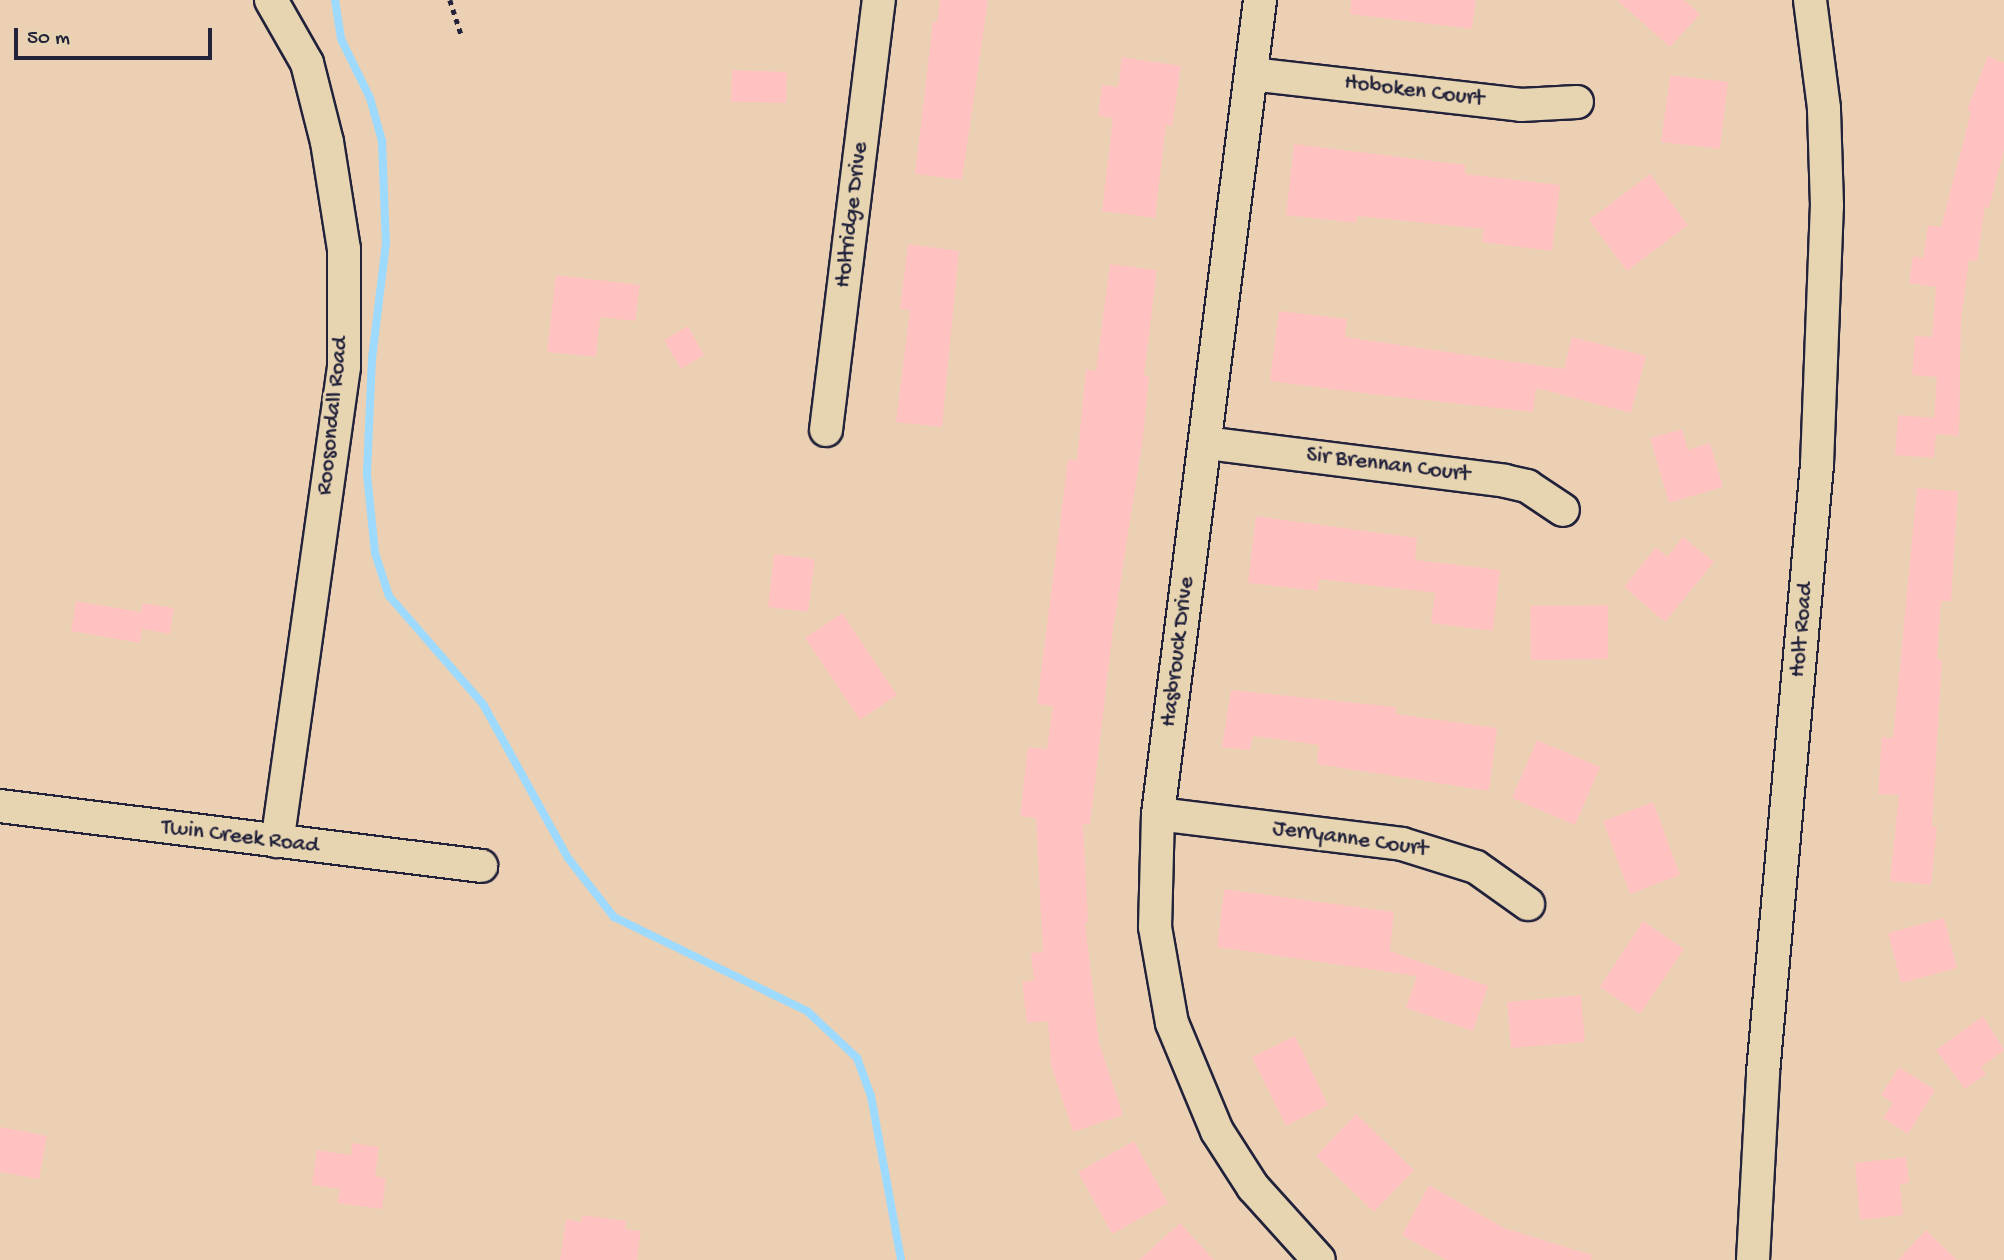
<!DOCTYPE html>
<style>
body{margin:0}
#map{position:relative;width:2004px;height:1260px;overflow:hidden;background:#ecd0b4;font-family:"Gochi Hand",sans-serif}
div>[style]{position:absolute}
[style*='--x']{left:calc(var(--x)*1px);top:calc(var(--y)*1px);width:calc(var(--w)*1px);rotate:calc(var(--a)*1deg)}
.stream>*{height:8px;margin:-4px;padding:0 4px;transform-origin:4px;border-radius:4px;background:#9ddafe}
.building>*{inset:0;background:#ffc2c0}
.path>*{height:4.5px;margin-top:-2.25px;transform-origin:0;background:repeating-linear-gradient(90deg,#22223b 0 5px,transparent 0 10px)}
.roads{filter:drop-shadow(2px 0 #22223b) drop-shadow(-2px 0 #22223b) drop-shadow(0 2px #22223b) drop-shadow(0 -2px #22223b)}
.minor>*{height:32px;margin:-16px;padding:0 16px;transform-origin:16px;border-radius:16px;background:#e7d4b1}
span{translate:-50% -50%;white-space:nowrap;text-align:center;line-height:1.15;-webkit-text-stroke:6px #e7d4b1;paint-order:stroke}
.street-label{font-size:23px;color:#22223b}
.scale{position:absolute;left:14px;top:28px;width:198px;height:32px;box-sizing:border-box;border:4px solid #22223b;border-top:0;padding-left:9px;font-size:21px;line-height:24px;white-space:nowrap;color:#22223b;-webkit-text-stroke:5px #e7d4b1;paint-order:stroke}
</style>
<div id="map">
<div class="stream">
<div style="--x:335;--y:0;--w:39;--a:81"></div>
<div style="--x:341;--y:39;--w:66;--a:63.8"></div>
<div style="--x:370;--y:98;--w:45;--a:74.4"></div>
<div style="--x:382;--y:141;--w:102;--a:87.8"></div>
<div style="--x:386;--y:243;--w:116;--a:96.9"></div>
<div style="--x:372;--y:358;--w:116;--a:92.5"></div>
<div style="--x:367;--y:474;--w:79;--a:84.2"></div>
<div style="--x:375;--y:553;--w:45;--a:72"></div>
<div style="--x:389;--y:596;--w:143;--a:49"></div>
<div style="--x:483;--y:704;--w:176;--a:61.1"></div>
<div style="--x:568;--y:858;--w:75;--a:52.1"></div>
<div style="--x:614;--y:917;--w:215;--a:26"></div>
<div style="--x:807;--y:1011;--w:69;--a:43.2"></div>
<div style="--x:857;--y:1058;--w:40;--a:69.8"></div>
<div style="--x:871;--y:1096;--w:167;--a:79.6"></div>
</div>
<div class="building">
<div style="clip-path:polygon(940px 0,988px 0,962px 180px,915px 174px,933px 22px,937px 22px)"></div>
<div style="clip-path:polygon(1351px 0,1476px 0,1472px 29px,1350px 14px)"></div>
<div style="clip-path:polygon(1617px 0,1684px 0,1700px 14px,1670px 47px)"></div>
<div style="clip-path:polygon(1988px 56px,2004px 63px,2004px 150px,1989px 208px,1985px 207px,1977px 261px,1969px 260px,1961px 320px,1959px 436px,1936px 434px,1934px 458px,1895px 455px,1898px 415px,1934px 418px,1937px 377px,1912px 375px,1915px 336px,1932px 337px,1936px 287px,1909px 283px,1913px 256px,1923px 258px,1928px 225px,1941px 227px,1971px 112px,1967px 110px)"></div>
<div style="clip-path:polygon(1122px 57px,1181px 66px,1172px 126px,1166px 125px,1155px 218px,1102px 211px,1113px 118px,1098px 116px,1102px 85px,1118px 87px)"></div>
<div style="clip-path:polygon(732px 70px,787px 72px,786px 103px,731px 102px)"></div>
<div style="clip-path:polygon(1670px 75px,1728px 82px,1720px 149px,1661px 142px)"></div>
<div style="clip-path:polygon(1294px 144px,1465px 165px,1465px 174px,1560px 185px,1552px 251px,1482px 242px,1484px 229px,1357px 216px,1356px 223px,1286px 215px)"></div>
<div style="clip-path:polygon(1650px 174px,1688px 225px,1627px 271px,1589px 220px)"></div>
<div style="clip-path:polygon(908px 244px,959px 251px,942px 427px,896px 422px,910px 310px,900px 309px)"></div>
<div style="clip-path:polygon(1110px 264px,1157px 270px,1144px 376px,1149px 376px,1143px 438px,1113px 630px,1090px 825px,1083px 824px,1088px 922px,1085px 922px,1099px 1043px,1123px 1115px,1073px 1132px,1051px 1065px,1048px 1021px,1027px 1023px,1022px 982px,1034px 980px,1031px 953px,1043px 952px,1036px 818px,1020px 816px,1028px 747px,1047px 749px,1053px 706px,1037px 704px,1068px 459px,1077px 460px,1086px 369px,1096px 371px)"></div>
<div style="clip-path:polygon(556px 275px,640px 285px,635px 321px,600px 317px,596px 357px,547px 352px)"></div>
<div style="clip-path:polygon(1279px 311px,1347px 319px,1345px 337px,1564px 369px,1572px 337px,1646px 356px,1631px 413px,1536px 388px,1533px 412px,1370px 394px,1270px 381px)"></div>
<div style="clip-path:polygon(688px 326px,704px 355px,681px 369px,664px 340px)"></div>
<div style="clip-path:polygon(1682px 429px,1688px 450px,1710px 443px,1723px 487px,1669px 503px,1650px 438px)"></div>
<div style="clip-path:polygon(1917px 488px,1958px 491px,1951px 601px,1941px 601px,1937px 659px,1942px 660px,1932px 826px,1937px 827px,1931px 885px,1890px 881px,1899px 795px,1878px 794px,1882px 737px,1893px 738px)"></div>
<div style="clip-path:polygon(1256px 516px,1417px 538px,1415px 560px,1500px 570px,1493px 631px,1431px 623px,1435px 593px,1319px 579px,1318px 591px,1248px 583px)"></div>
<div style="clip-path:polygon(1683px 537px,1714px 562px,1665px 622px,1624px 587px,1656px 547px,1667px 557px)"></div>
<div style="clip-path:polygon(774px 554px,815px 559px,808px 612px,768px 607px)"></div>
<div style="clip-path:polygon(76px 601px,141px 612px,143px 603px,174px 608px,170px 634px,142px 629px,140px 643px,71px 631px)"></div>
<div style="clip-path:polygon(1608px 605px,1608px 659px,1531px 660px,1530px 606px)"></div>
<div style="clip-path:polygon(842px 613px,897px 695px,860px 720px,805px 638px)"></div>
<div style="clip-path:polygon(1231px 690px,1396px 707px,1395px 714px,1497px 728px,1489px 791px,1317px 764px,1319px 745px,1253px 736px,1250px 750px,1222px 747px)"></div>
<div style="clip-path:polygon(1537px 740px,1600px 767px,1575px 825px,1512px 798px)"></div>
<div style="clip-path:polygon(1653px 802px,1680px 875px,1630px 894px,1603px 821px)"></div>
<div style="clip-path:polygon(1224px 889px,1394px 912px,1390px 951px,1488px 986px,1473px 1031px,1406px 1008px,1417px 976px,1217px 947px)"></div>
<div style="clip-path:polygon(1944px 918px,1957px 968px,1901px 983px,1888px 933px)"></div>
<div style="clip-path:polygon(1643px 921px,1684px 949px,1640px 1014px,1600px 987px)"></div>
<div style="clip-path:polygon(1581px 995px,1585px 1042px,1511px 1048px,1507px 1002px)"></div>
<div style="clip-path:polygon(1983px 1016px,2004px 1050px,1981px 1067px,1986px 1074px,1965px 1089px,1936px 1050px)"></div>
<div style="clip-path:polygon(1295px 1036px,1328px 1105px,1286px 1126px,1252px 1057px)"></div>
<div style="clip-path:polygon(1899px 1067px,1935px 1090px,1908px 1134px,1883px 1118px,1893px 1103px,1881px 1095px)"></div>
<div style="clip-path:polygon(1356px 1114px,1414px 1170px,1374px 1212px,1316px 1156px)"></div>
<div style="clip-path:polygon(0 1127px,47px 1136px,39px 1179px,0 1172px)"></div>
<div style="clip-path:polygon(1134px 1141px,1168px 1203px,1112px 1234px,1078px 1172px)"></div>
<div style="clip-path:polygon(352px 1143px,379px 1147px,375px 1176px,386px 1178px,382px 1209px,337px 1203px,340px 1189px,312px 1185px,317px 1150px,351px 1155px)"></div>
<div style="clip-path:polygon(1906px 1157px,1909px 1183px,1900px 1184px,1903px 1215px,1860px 1220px,1855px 1163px)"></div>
<div style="clip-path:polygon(1429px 1185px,1504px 1228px,1592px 1255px,1591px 1260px,1446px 1260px,1402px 1235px)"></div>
<div style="clip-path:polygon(582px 1215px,626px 1221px,625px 1229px,641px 1231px,637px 1260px,560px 1260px,566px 1219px,581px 1222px)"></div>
<div style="clip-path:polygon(1180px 1223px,1214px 1260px,1139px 1260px)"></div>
<div style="clip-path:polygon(1926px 1230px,1957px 1260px,1898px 1260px)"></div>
</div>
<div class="path">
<div style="--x:450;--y:0;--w:36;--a:72"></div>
</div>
<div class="roads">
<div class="minor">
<div style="--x:271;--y:0;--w:73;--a:60.3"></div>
<div style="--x:307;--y:63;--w:81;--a:75.8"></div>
<div style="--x:327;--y:142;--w:108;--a:81"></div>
<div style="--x:344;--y:249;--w:118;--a:90"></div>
<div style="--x:344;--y:367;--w:479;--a:98"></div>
<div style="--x:1260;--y:0;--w:820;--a:97.14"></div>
<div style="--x:1158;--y:814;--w:113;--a:91.5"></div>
<div style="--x:1155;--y:927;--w:97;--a:80"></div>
<div style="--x:1172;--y:1023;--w:117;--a:67.4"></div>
<div style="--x:1217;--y:1131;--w:67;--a:57.3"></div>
<div style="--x:1253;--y:1187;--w:98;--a:47.9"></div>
<div style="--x:1251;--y:74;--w:272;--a:6.5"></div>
<div style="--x:1521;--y:105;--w:56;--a:-3.1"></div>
<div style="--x:826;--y:430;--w:433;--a:-83"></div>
<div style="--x:1206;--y:443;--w:301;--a:7.2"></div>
<div style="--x:1505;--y:481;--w:23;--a:13"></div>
<div style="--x:1527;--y:486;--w:43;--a:33.7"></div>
<div style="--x:0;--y:806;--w:485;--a:7.1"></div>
<div style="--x:1158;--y:814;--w:246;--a:7"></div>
<div style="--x:1402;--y:844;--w:77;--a:17.3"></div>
<div style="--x:1476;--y:867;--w:64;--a:35.4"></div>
<div style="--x:1753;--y:1260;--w:187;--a:-86.9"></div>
<div style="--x:1763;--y:1073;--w:611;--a:-84.93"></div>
<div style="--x:1817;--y:464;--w:258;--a:-87.8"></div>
<div style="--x:1827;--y:206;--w:98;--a:-91.8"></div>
<div style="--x:1824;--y:108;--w:109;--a:-97.4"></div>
</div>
</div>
<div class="street-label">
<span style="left:1414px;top:92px;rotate:7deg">Hoboken Court</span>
<span style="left:853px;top:215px;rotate:-83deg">Holtridge Drive</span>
<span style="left:334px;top:416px;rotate:-84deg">Roosondall Road</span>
<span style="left:1388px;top:466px;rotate:7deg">Sir Brennan Court</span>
<span style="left:1803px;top:630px;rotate:-85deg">Holt Road</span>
<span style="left:1179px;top:652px;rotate:-83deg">Hasbrouck Drive</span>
<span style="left:240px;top:838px;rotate:7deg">Twin Creek Road</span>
<span style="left:1350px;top:840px;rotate:8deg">Jerryanne Court</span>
</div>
<div class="scale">50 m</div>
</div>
